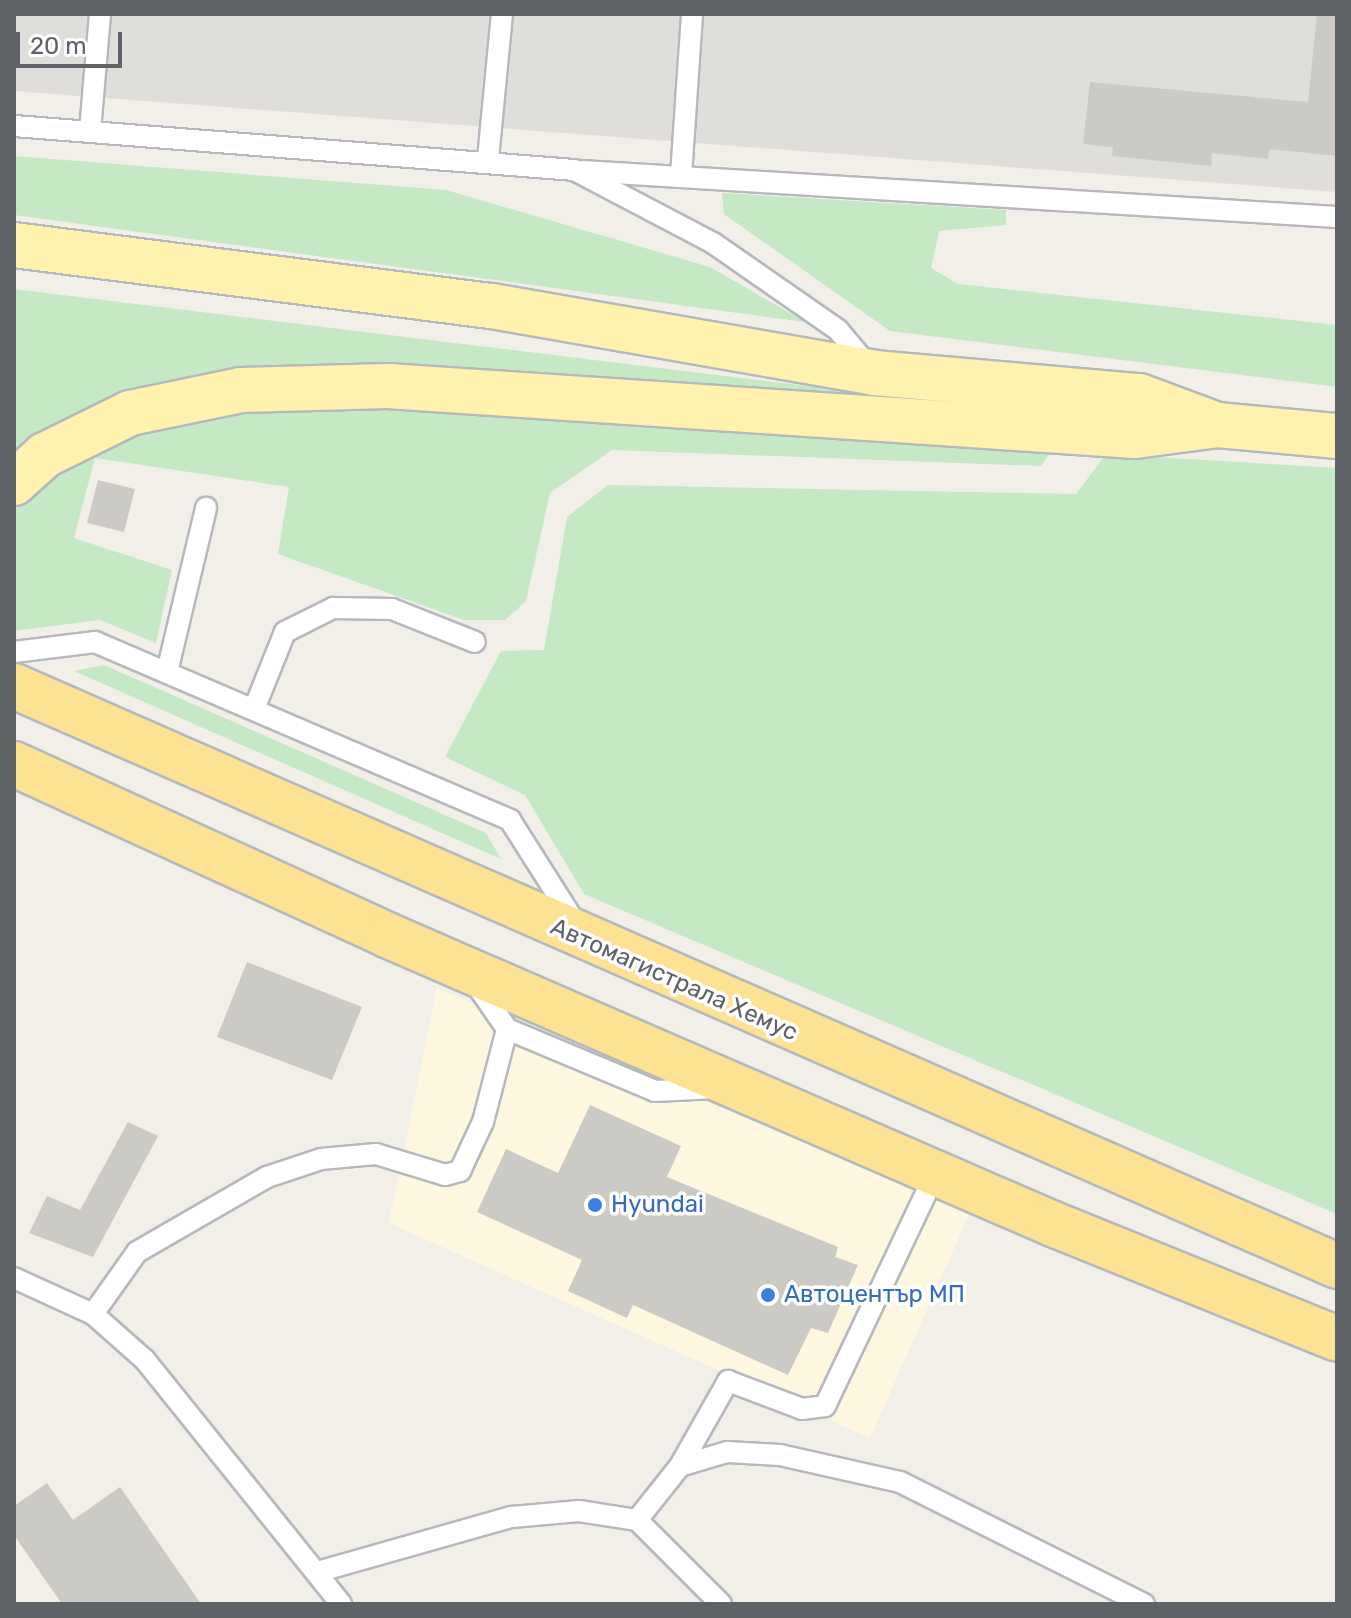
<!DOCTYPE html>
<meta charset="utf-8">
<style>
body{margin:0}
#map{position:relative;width:1351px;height:1618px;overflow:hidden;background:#f1efe8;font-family:Rubik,sans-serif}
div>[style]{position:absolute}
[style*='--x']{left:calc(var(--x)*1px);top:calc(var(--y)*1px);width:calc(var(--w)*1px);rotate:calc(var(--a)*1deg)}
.commercial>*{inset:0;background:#fef7e0}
.industrial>*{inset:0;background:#e0deda}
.green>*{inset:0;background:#c5e8c5}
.building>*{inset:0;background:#cccac5}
.roads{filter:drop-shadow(2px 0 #b5b8bc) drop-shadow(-2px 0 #b5b8bc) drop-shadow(0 2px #b5b8bc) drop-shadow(0 -2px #b5b8bc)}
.lane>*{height:20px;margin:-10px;padding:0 10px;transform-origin:10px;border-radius:10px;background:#fff}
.primary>*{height:44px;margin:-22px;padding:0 22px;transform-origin:22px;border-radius:22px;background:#fff2af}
.highway>*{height:44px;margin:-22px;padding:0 22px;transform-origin:22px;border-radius:22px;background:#fde293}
.dots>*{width:22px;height:22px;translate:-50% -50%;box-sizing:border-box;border:4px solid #fff;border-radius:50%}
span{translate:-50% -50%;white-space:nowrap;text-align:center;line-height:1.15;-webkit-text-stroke:7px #fff;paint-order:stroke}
.street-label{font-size:24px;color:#5f6368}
.shop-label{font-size:24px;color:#366cbe}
.left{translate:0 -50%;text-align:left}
.frame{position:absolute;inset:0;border:16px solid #5f6368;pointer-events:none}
.scale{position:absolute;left:16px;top:32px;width:106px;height:36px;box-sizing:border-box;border:4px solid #5f6368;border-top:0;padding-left:10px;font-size:24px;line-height:28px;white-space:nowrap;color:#5f6368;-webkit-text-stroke:6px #fff;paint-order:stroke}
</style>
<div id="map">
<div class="commercial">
<div style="clip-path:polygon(437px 988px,970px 1212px,870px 1438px,389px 1223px)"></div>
</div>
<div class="industrial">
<div style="clip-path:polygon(14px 14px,1337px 14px,1337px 192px,14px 91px)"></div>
</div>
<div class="green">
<div style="clip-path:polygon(14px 156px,446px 190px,710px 267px,805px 322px,14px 215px)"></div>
<div style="clip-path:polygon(722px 193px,1006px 210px,1006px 225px,939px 231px,931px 268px,958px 284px,1337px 325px,1337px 387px,890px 331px,724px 214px)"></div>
<div style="clip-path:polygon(14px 289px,888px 396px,414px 371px,241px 371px,14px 468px)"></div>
<div style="clip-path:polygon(249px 401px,394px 403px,1054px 447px,1041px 466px,612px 450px,550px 493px,526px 601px,505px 620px,464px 620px,278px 554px,289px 487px,95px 458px,74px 538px,172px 570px,156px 643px,100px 620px,14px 631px,14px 505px,51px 468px,129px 430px)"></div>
<div style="clip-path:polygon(1106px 454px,1337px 468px,1337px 1214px,584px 894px,525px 795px,445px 757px,501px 651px,544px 650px,567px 517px,608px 485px,1076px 494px)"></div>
<div style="clip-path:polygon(104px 665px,486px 833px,501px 859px,74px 671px)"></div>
</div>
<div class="building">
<div style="clip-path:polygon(1317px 14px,1337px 14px,1337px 156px,1269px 149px,1268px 159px,1212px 153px,1211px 166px,1112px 156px,1113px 147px,1083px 144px,1090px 82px,1308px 102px)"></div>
<div style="clip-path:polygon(98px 480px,135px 489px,124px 532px,87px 523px)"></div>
<div style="clip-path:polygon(247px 962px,362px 1007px,332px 1080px,217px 1037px)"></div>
<div style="clip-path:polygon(590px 1105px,681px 1146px,667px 1177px,838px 1247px,835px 1257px,858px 1265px,828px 1333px,811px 1328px,788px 1375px,633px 1305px,627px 1318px,568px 1291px,582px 1260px,477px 1212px,506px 1149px,558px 1173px)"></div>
<div style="clip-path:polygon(128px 1122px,158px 1136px,93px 1257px,29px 1233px,47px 1196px,80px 1210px)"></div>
<div style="clip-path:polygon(47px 1483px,73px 1520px,120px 1487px,201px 1604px,62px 1604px,14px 1535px,14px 1506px)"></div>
</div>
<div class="roads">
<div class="lane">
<div style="--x:14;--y:126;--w:562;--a:4.49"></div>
<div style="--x:574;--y:170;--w:157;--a:27.7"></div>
<div style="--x:713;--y:243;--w:152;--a:34.8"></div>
<div style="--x:838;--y:330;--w:48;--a:50"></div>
<div style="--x:90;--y:131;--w:117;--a:-85.1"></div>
<div style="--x:488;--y:159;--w:146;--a:-84.5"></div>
<div style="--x:582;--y:171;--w:756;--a:3.49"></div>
<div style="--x:681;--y:176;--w:162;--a:-86.1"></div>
<div style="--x:14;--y:652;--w:82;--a:-7"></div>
<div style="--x:95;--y:642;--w:452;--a:23.2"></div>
<div style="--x:510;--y:820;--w:123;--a:57.6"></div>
<div style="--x:167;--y:672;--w:169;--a:-76.6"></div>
<div style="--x:254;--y:709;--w:83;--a:-68.1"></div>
<div style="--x:285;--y:632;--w:54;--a:-26.6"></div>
<div style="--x:333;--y:608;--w:59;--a:1"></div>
<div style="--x:392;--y:609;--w:89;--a:21.7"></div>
<div style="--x:476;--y:984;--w:55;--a:55.4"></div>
<div style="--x:507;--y:1029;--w:160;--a:22.7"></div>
<div style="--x:655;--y:1091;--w:61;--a:-2.8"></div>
<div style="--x:14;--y:1278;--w:87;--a:24.5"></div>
<div style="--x:93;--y:1314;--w:69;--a:41.5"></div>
<div style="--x:145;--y:1360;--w:313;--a:51.2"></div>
<div style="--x:93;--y:1314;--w:76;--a:-54.6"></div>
<div style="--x:137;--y:1252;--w:150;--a:-30"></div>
<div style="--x:267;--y:1177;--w:57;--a:-18.4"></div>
<div style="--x:321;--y:1159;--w:55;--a:-5.2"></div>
<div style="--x:376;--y:1154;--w:72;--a:16.9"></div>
<div style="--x:445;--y:1175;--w:16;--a:-15"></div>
<div style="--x:460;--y:1171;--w:54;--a:-64.9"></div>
<div style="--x:483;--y:1122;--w:96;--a:-75.5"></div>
<div style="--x:680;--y:1466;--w:98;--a:-60.5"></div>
<div style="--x:728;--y:1381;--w:79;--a:20.7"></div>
<div style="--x:802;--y:1409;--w:23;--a:-7"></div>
<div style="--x:825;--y:1406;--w:259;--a:-64.6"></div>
<div style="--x:637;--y:1520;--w:69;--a:-51.5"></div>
<div style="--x:680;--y:1466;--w:49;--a:-16.6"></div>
<div style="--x:727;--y:1452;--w:53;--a:3.2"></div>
<div style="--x:780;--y:1455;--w:123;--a:12.7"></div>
<div style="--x:900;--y:1482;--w:273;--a:26.6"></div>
<div style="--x:317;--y:1572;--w:203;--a:-15.8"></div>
<div style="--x:512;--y:1517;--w:67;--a:-5.1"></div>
<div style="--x:579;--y:1511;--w:59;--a:8.8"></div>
<div style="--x:637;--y:1520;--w:119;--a:45"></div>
</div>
<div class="primary">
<div style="--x:14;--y:245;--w:482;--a:7.3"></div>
<div style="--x:492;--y:306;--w:388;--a:9.9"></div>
<div style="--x:874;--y:373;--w:266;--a:5"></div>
<div style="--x:1139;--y:396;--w:78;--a:20.3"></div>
<div style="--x:14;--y:483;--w:42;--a:-42.1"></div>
<div style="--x:45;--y:455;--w:95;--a:-26.3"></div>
<div style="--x:130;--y:413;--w:113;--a:-11.7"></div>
<div style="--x:241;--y:390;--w:147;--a:-1.6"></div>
<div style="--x:388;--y:386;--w:749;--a:3.83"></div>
<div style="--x:1135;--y:436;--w:84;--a:-7.5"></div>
<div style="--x:1218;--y:425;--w:120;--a:5.3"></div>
</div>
<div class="highway">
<div style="--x:14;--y:686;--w:1445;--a:23.67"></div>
<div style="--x:14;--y:764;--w:410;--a:24.6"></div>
<div style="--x:387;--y:935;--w:726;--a:23.46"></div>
<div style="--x:1053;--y:1224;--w:306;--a:22"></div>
</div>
</div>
<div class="dots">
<div style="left:595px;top:1205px;background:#3f7fe0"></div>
<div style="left:768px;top:1295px;background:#3f7fe0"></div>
</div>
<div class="street-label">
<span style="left:674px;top:980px;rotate:24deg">Автомагистрала Хемус</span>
</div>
<div class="shop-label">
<span class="left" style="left:611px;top:1205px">Hyundai</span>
<span class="left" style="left:784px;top:1295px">Автоцентър МП</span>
</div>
<div class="frame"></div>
<div class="scale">20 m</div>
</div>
